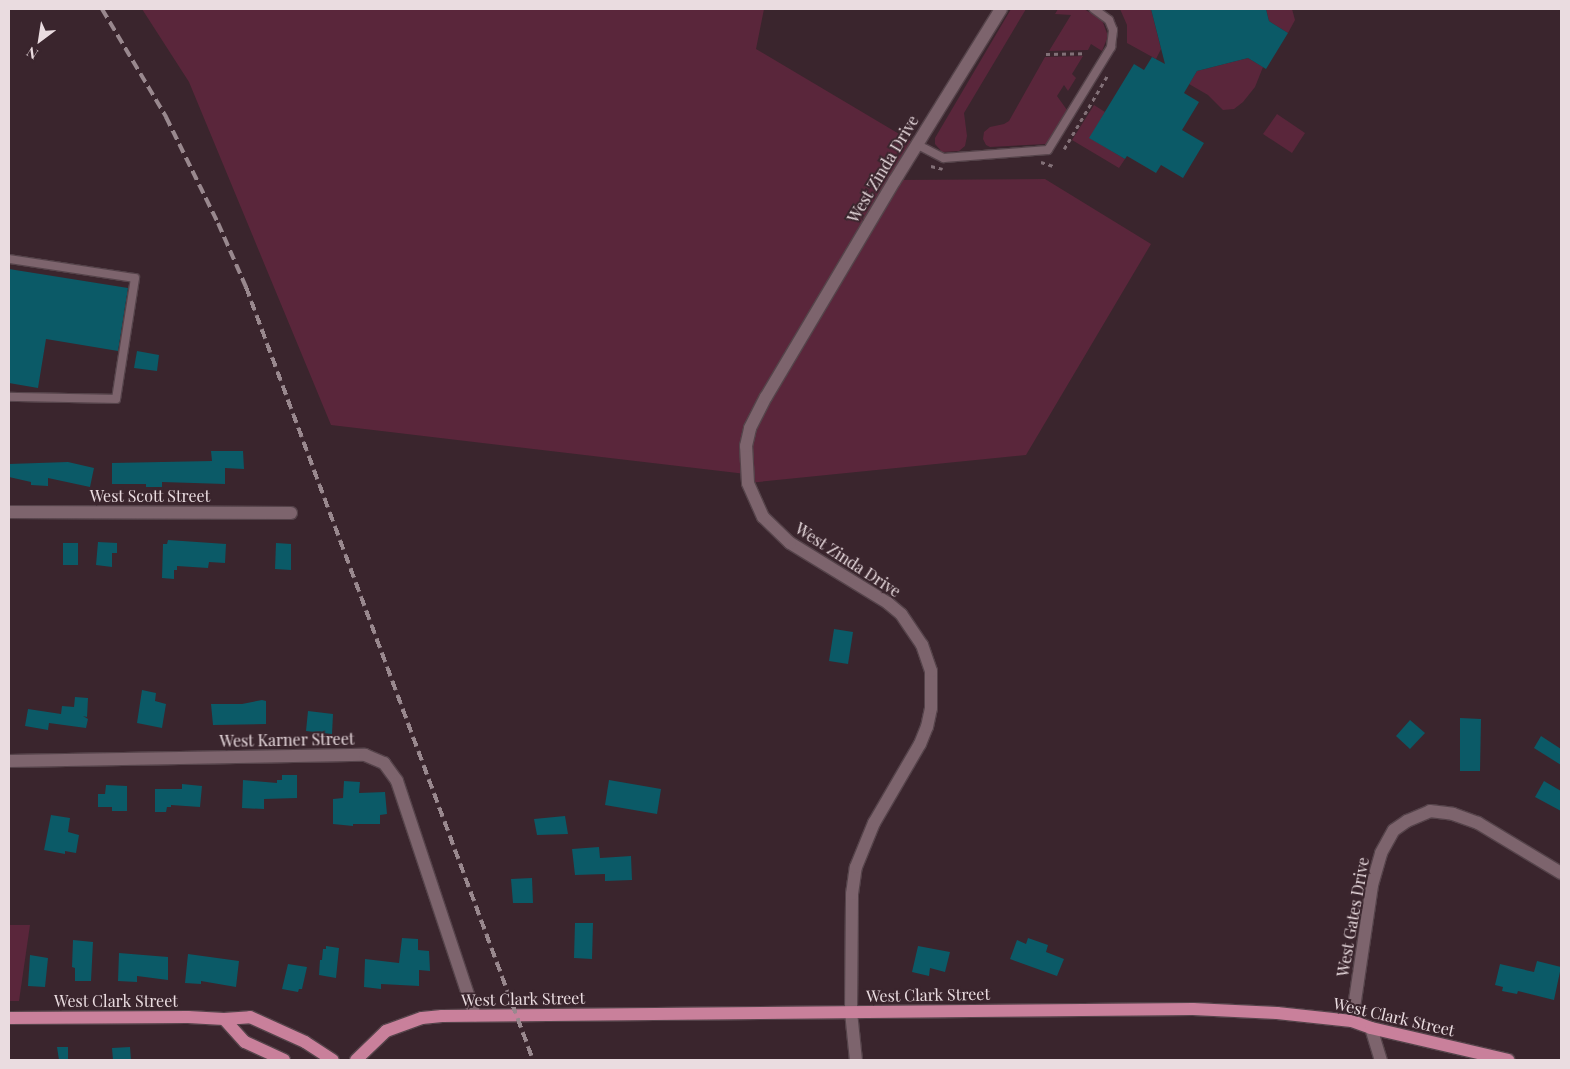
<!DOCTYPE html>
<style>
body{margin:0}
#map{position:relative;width:1570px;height:1069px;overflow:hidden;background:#3a252d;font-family:"Playfair Display",serif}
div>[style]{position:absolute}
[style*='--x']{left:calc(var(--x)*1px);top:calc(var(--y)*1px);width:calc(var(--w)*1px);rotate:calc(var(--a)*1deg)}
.green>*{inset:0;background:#5a263b}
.building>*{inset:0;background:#0b5a67}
.path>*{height:2.5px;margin-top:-1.25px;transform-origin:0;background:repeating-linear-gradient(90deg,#827077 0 4px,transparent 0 8px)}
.roads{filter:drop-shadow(1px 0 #55434a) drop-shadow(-1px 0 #55434a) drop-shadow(0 1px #55434a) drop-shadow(0 -1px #55434a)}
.service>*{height:8px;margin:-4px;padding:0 4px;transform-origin:4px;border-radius:4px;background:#7d646d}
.minor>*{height:12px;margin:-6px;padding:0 6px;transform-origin:6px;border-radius:6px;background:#7d646d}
.tertiary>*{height:12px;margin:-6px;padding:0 6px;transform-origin:6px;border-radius:6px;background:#7d646d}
.primary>*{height:12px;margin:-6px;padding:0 6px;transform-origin:6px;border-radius:6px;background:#c9809b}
.rail>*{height:4px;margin-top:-2px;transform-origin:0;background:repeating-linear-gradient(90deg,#99888e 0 10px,transparent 0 15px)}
span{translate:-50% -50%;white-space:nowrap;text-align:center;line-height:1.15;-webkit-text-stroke:4px #3a252d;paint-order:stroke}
.street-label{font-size:16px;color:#eadce0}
.frame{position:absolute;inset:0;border:10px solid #eadce0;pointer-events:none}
.north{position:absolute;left:15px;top:15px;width:50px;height:50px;-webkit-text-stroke:4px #3a252d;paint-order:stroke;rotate:211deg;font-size:14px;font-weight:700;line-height:20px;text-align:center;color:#eadce0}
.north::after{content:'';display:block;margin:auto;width:18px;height:22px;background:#eadce0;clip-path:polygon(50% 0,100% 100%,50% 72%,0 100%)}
</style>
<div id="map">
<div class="green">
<div style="clip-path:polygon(142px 9px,764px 9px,756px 49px,916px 144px,895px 180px,1045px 179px,1151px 244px,1026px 455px,748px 483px,746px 474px,331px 425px,189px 82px)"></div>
<div style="clip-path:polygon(1011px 9px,1026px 9px,964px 113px,967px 136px,965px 146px,959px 151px,942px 152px,935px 144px,935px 138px)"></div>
<div style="clip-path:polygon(1058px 9px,1084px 9px,1102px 20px,1108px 36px,1102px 51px,1091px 44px,1088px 50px,1049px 51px,1071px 15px,1055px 14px)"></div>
<div style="clip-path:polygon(1120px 9px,1151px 9px,1161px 49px,1156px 59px,1127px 43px,1127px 25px)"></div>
<div style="clip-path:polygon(1266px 9px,1292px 9px,1295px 20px,1288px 33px,1269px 21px)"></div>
<div style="clip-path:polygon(1083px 56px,1072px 74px,1076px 78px,1068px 91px,1064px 85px,1057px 96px,1067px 110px,1046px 144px,990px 147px,986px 145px,983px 139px,984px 132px,990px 127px,1004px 124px,1009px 121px,1045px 57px)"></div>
<div style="clip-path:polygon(1248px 58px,1263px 67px,1255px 87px,1243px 102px,1234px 109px,1223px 110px,1208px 95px,1189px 84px,1197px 71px)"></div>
<div style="clip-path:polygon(1094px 105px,1105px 112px,1090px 138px,1125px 159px,1119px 168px,1072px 140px)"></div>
<div style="clip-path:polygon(1277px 114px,1305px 133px,1292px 153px,1263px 134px)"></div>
<div style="clip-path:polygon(9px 925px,30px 925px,19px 1001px,9px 1001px)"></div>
</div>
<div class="building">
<div style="clip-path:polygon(1151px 9px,1266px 9px,1269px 21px,1288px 33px,1266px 69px,1248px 58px,1197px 71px,1184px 93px,1199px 102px,1182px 130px,1204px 143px,1183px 178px,1161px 165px,1156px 173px,1127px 156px,1125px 159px,1089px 138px,1134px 64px,1144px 70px,1152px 57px,1165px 64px)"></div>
<div style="clip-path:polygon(9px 269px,128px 288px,118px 351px,46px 339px,38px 388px,9px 383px)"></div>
<div style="clip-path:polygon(137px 351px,159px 355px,157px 371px,134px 368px)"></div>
<div style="clip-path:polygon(211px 451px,243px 451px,244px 469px,225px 468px,225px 484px,162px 482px,162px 487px,146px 487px,146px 484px,112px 484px,112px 463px,212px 461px)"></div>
<div style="clip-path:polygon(68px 462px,94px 468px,90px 487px,48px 478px,48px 486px,31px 485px,31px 482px,9px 477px,9px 464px)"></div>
<div style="clip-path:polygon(168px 540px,226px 544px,225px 563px,209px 562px,208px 568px,177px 566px,177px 570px,174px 570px,174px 579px,162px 578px,163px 544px,167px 544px)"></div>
<div style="clip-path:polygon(98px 542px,117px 543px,117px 553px,112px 553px,112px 567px,96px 565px)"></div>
<div style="clip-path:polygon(63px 543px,78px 543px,78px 565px,63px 565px)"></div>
<div style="clip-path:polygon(276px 543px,291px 544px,291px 570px,275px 569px)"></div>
<div style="clip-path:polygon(834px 629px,853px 632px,848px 664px,829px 661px)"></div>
<div style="clip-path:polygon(142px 690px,156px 693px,155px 701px,166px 704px,162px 728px,137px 723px)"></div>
<div style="clip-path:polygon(75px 697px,88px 698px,87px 717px,83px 716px,88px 719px,86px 728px,49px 723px,48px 730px,25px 726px,28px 709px,61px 714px,62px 706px,74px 707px)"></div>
<div style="clip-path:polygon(262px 700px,266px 701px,266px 724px,213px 725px,211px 704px,242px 704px)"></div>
<div style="clip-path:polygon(308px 711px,333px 714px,332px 734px,306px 731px)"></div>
<div style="clip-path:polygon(1460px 718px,1481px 719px,1480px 771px,1460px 771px)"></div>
<div style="clip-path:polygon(1410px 720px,1425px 733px,1410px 749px,1396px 736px)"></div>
<div style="clip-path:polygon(1541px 736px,1561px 749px,1561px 765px,1534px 748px)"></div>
<div style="clip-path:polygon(282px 775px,297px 775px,297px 798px,264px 799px,264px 809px,242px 808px,243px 780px,277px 783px,277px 780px,282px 780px)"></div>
<div style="clip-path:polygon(609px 780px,661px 789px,657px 814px,605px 805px)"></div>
<div style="clip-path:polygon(344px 781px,360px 782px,359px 793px,385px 792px,387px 814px,380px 815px,380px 824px,353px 824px,353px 826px,333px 824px,333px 799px,343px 798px)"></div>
<div style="clip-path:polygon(1544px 781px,1561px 791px,1561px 811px,1535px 797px)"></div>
<div style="clip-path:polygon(182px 784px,202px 786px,200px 807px,171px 805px,171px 807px,167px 807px,166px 812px,155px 812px,155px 789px,182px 789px)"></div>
<div style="clip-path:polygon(106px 785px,127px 786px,127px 811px,112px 811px,112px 807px,98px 807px,98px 794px,105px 794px)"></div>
<div style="clip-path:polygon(51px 815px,70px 818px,68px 832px,79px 835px,76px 853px,65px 851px,65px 854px,44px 850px)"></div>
<div style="clip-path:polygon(565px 816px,568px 834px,537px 835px,534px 819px)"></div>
<div style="clip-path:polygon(599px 847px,600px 858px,631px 856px,632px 880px,605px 881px,605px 874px,575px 875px,572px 849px)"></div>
<div style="clip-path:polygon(532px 878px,533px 903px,513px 903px,511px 879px)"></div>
<div style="clip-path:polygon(575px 923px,593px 923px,592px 959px,574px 958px)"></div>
<div style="clip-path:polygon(402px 938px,418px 939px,418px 950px,429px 951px,430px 971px,419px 970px,419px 986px,381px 984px,381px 989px,364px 987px,365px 959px,399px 963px)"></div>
<div style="clip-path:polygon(1028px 938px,1048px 945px,1046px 952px,1064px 959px,1057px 976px,1010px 959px,1017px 940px,1026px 944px)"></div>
<div style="clip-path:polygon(73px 940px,93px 942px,91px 981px,75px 981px,75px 968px,72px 967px)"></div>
<div style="clip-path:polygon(326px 946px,339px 948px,336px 978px,319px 975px,320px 960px,322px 960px,323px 949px,326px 949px)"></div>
<div style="clip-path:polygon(918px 946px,950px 952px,945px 972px,930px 968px,929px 976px,912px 972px)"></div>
<div style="clip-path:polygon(119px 953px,168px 957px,168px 980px,137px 976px,137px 982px,118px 981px)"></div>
<div style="clip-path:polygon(188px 954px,239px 961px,236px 987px,201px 981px,201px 984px,185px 983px)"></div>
<div style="clip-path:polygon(30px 955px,48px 958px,45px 987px,28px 986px)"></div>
<div style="clip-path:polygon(1537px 961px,1561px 967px,1554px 1000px,1518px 991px,1517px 994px,1502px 991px,1503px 987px,1495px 985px,1500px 964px,1534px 972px)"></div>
<div style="clip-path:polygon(288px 964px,307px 967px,302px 989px,299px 989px,298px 992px,282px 989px)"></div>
<div style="clip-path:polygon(57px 1047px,68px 1047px,68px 1060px,59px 1060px)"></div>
<div style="clip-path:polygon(130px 1047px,131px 1060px,113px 1060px,112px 1048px)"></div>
</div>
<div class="path">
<div style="--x:1046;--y:54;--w:39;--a:-1"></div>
<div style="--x:1064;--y:149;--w:85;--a:-59.5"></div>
<div style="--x:1041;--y:162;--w:13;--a:18"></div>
<div style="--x:931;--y:166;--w:12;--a:14"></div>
</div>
<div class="roads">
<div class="service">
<div style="--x:916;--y:144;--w:31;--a:27"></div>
<div style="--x:944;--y:158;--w:104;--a:-4.4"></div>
<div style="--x:1048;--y:150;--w:121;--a:-58.5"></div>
<div style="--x:1111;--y:47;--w:17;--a:-83"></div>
<div style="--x:1113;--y:30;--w:11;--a:-112"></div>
<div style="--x:1109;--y:20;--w:19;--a:-144"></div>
<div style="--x:9;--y:259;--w:127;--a:8.6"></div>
<div style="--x:135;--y:278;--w:122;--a:98.9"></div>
<div style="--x:116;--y:399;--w:107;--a:-178.9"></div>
</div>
<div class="minor">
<div style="--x:9;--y:512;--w:282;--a:0.2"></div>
<div style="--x:9;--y:761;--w:356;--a:-1"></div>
<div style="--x:365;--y:755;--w:21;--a:23"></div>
<div style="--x:384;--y:763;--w:22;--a:54"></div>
<div style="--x:397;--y:781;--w:247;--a:71.6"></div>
<div style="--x:851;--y:1012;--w:118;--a:-89.5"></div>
<div style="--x:852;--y:894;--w:27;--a:-82"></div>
<div style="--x:856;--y:867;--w:48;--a:-67.8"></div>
<div style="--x:874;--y:823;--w:91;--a:-59.8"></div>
<div style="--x:920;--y:744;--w:18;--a:-68"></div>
<div style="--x:927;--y:727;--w:19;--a:-78"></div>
<div style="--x:931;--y:708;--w:37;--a:-90"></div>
<div style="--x:931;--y:671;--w:28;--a:-109"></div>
<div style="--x:922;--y:645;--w:37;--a:-124"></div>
<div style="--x:901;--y:614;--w:17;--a:-140"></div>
<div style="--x:888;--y:603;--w:115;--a:-148.5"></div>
<div style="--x:790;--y:543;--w:37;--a:-136"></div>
<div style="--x:763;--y:517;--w:37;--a:-114"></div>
<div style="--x:748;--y:483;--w:37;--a:-93"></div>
<div style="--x:746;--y:446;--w:18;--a:-77"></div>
<div style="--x:750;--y:428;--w:35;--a:-63"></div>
<div style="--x:766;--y:397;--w:252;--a:-59.3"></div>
<div style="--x:895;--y:180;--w:201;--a:-58.2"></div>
<div style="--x:1352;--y:1021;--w:137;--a:-81.6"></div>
<div style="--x:1372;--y:885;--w:33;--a:-74"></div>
<div style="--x:1381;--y:853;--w:26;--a:-61"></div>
<div style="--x:1394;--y:830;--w:16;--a:-35"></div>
<div style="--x:1407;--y:821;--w:25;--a:-23"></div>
<div style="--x:1430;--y:811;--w:23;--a:7"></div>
<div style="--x:1453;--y:814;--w:27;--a:20"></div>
<div style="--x:1478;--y:823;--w:97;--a:31.1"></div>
<div style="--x:1371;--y:1028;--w:34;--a:73"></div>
</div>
<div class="tertiary">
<div style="--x:851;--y:1012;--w:48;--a:84.1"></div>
</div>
<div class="primary">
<div style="--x:9;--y:1018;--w:179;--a:-0.3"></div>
<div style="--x:188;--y:1017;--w:36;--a:3"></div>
<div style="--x:224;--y:1019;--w:26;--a:-4"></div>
<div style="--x:250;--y:1017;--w:60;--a:24.4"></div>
<div style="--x:305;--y:1042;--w:33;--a:33"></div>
<div style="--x:224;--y:1019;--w:31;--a:48"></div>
<div style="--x:245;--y:1042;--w:43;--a:24.8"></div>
<div style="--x:356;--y:1060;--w:42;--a:-44"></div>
<div style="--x:386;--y:1031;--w:38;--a:-20"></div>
<div style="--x:422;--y:1018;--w:20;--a:-6"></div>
<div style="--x:442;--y:1016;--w:751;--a:-0.53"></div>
<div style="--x:1193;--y:1009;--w:84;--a:2.7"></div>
<div style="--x:1277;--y:1013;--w:75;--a:6.1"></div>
<div style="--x:1352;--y:1021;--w:20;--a:20"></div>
<div style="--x:1371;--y:1028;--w:141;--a:13.1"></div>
</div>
</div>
<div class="rail">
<div style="--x:102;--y:9;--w:126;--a:59.3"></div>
<div style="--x:166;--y:117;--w:118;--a:63.9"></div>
<div style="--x:218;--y:223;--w:70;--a:66.4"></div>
<div style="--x:246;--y:287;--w:825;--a:69.63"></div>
</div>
<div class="street-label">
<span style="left:883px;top:169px;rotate:-59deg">West Zinda Drive</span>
<span style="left:150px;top:496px">West Scott Street</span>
<span style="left:848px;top:560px;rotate:33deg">West Zinda Drive</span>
<span style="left:287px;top:740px;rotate:-1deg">West Karner Street</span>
<span style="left:1353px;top:917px;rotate:-80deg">West Gates Drive</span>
<span style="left:928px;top:995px;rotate:-1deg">West Clark Street</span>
<span style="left:523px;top:999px;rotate:-1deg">West Clark Street</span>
<span style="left:116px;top:1001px">West Clark Street</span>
<span style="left:1394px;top:1017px;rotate:13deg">West Clark Street</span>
</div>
<div class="frame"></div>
<div class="north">N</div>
</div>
